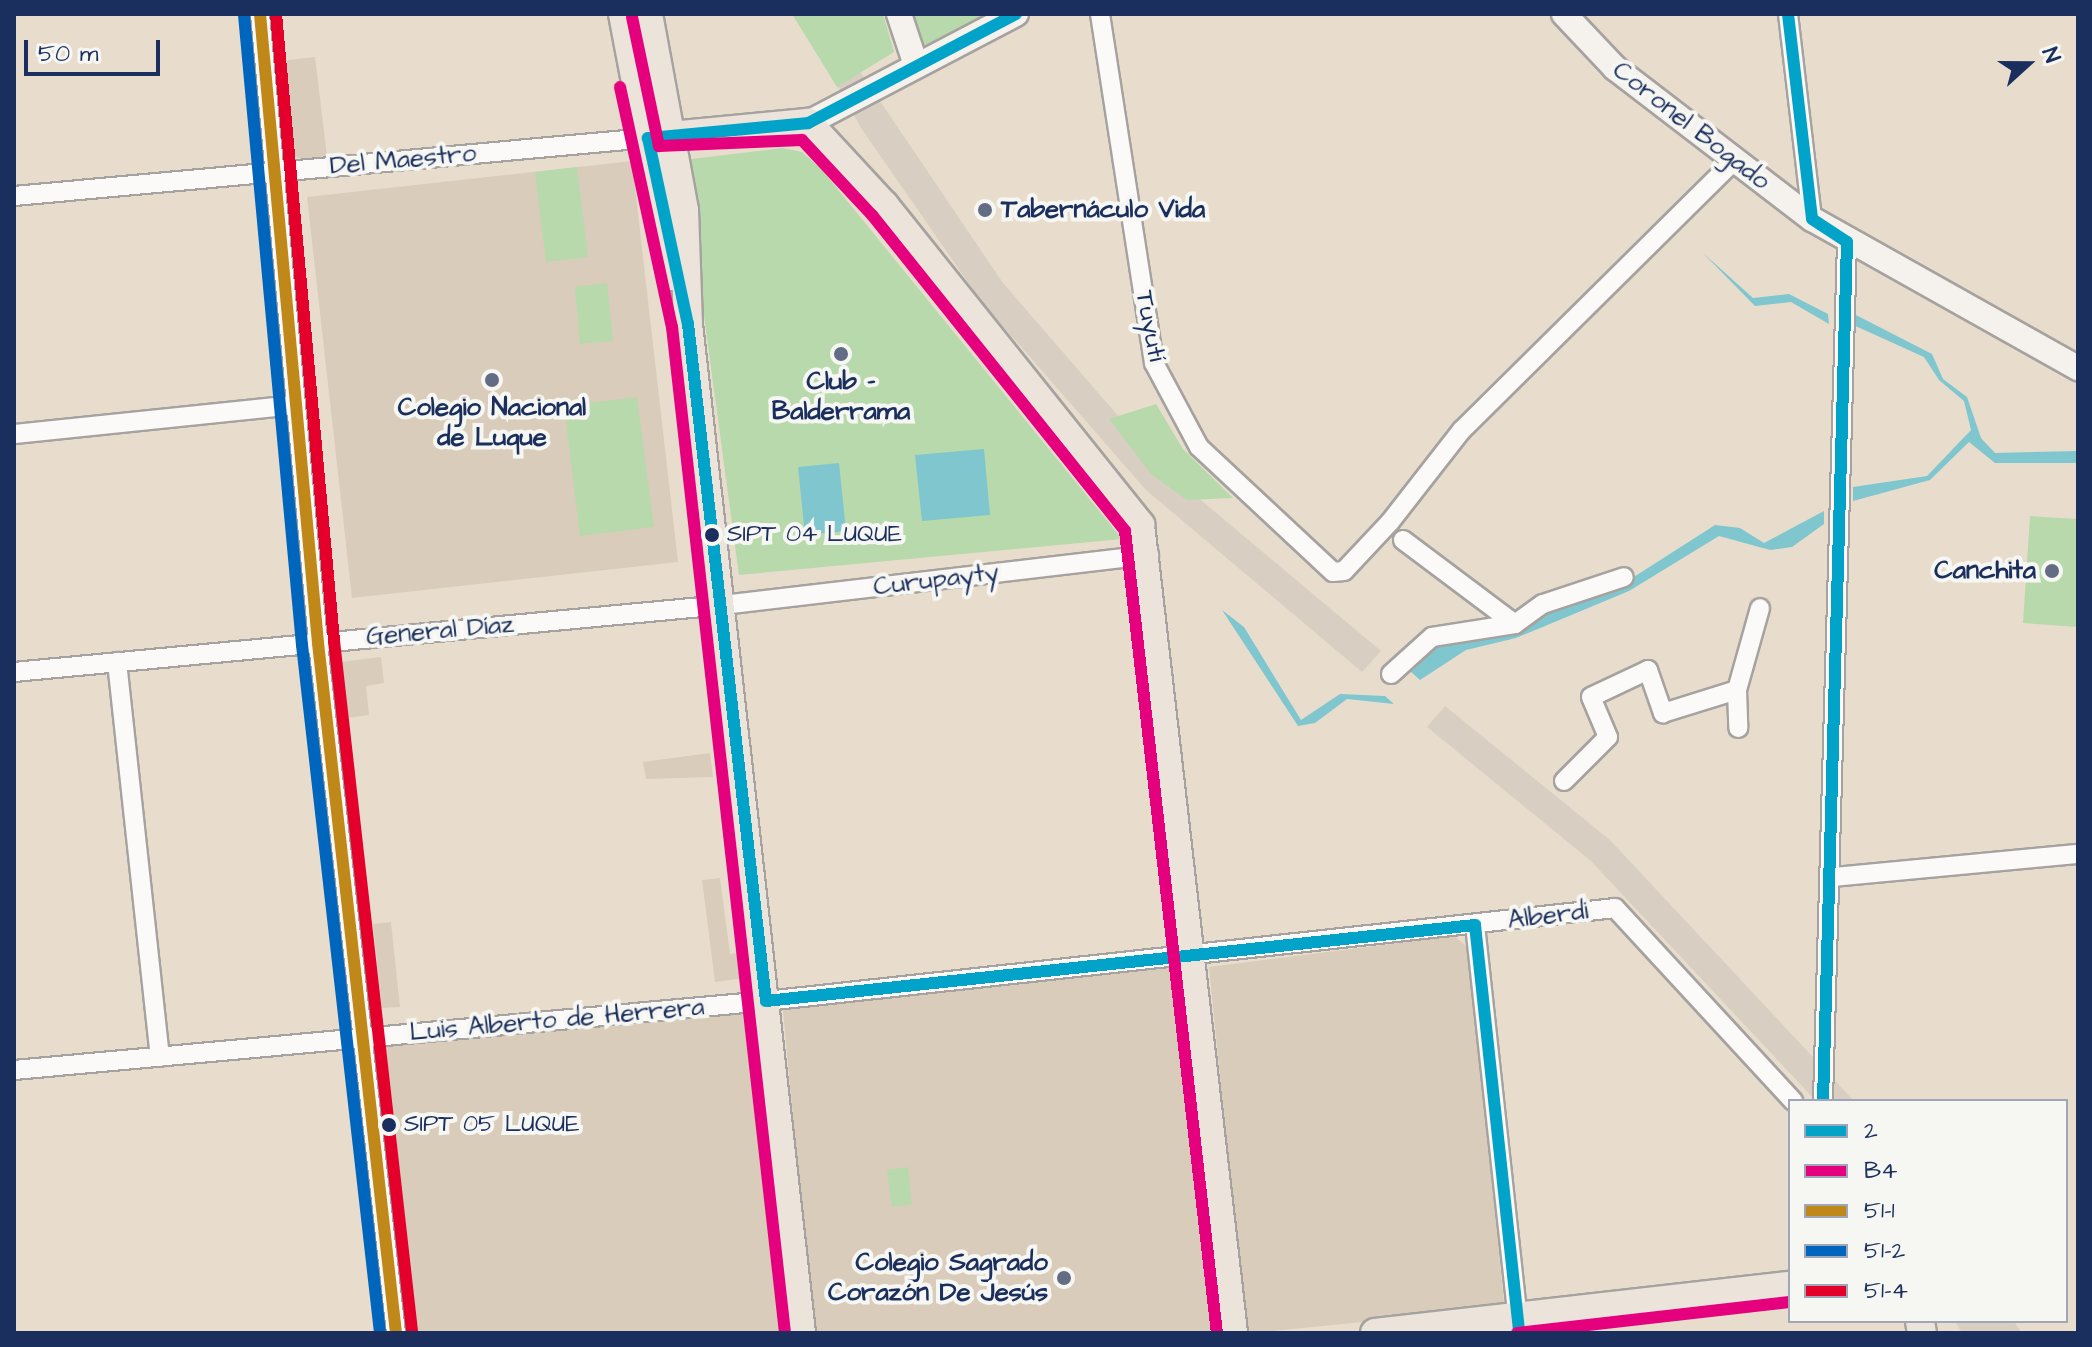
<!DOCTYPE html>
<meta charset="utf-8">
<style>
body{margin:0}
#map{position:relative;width:2092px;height:1347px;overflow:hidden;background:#e8ddcd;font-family:"Architects Daughter",sans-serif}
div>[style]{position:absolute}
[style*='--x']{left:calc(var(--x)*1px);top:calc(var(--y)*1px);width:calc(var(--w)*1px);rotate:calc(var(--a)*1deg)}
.built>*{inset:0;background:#d9ccbb}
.industrial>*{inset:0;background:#d8cec1}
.green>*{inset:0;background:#b8d9ab}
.water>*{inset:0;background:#7fc6ce}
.roads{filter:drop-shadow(2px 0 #a5a29f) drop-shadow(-2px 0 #a5a29f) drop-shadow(0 2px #a5a29f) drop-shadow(0 -2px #a5a29f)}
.street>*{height:18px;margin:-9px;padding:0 9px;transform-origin:9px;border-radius:9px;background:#fcfaf8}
.secondary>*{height:24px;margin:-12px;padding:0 12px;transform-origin:12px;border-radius:12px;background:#f5f1ec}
.primary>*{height:28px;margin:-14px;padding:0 14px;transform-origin:14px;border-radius:14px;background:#ece4db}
.bus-1>*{height:12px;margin:-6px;padding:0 6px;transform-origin:6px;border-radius:6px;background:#01a3c8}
.bus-2>*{height:12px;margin:-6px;padding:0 6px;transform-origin:6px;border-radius:6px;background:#e5007d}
.bus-3>*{height:12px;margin:-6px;padding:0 6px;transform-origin:6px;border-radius:6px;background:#c08818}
.bus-4>*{height:12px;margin:-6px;padding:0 6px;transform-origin:6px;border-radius:6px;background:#0065bd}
.bus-5>*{height:12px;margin:-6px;padding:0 6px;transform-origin:6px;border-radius:6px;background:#e4002b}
.dots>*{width:22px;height:22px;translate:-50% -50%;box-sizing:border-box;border:4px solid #f6f6f2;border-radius:50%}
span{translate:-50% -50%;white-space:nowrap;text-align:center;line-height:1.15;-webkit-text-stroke:8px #f6f6f2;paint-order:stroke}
.bus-label{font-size:24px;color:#1b2f5e}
.left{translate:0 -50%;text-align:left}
.street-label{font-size:26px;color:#1b2f5e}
.poi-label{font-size:26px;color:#1b2f5e;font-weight:700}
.right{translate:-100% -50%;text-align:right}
.frame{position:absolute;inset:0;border:16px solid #1b2f5e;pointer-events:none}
.legend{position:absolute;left:1788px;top:1099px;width:280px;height:224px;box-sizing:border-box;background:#f6f6f2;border:2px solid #9ea6b7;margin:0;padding:10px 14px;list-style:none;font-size:24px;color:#1b2f5e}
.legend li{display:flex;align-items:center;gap:16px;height:40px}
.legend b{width:40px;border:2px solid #9ea6b7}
.north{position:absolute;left:1988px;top:24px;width:80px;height:80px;-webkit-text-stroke:6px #f6f6f2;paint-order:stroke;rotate:69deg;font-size:22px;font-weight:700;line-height:32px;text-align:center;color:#1b2f5e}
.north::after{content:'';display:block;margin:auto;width:28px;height:36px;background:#1b2f5e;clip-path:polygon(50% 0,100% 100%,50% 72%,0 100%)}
.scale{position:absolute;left:24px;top:40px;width:136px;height:36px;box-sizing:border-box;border:4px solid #1b2f5e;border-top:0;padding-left:10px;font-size:24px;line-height:28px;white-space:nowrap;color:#1b2f5e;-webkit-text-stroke:6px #f6f6f2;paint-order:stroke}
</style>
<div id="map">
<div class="built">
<div style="clip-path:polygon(315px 57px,327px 156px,301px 159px,291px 154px,280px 61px)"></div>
<div style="clip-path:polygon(632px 161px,678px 562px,352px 598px,307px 197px)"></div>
<div style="clip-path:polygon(381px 657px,384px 683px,366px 686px,369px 715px,347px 718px,340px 662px)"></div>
<div style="clip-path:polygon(710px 753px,713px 777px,646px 779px,643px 762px)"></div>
<div style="clip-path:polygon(720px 878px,730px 954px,740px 953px,744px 978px,715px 982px,702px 880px)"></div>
<div style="clip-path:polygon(391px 922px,400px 1007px,382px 1008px,373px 924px)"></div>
<div style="clip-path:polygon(1454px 936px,1468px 947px,1504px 1302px,1493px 1309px,1252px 1333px,1245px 1325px,1209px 967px)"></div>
<div style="clip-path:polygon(1177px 967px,1223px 1333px,813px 1333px,783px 1010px)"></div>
<div style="clip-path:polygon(753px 1012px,790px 1333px,408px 1333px,381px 1046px)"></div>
</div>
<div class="industrial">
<div style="clip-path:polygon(798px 14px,857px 67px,1003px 283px,1165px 470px,1381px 651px,1362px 672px,1146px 490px,981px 301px,861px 128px)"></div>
<div style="clip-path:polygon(1445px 706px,1610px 840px,1854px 1101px,1816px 1101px,1591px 861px,1427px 727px)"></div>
<div style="clip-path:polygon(1955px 1321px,2014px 1321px,2022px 1333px,1962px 1333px)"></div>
</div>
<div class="green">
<div style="clip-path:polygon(792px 14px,883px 14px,894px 52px,837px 87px)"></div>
<div style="clip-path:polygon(908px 14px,1023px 14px,920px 50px)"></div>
<div style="clip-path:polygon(782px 148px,802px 152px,822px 170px,1122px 539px,739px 575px,683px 160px)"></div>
<div style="clip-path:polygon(577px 167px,588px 257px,546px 262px,535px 172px)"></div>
<div style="clip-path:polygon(607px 283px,613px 341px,580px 344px,575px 287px)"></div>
<div style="clip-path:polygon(637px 397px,654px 527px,580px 536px,564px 406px)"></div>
<div style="clip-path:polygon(1156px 404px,1183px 449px,1233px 498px,1187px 500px,1151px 474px,1109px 419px)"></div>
<div style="clip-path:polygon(2030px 516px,2078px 519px,2078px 627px,2023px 623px)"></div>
<div style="clip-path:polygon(908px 1167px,912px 1204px,892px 1207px,887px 1170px)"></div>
</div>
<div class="water">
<div style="clip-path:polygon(1703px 253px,1753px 298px,1789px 294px,1828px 314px,1829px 324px,1791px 302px,1755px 306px)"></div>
<div style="clip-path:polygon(1852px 313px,1932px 354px,1943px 379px,1967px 397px,1981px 438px,1995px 453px,2078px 451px,2078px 463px,1995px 463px,1969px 442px,1930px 480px,1853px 501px,1853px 487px,1927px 476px,1971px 430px,1964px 401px,1939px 380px,1924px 357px,1851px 324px)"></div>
<div style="clip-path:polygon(984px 449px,990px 515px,922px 521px,915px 455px)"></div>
<div style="clip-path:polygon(839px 463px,846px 531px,805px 535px,798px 467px)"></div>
<div style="clip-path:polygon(1824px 511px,1824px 524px,1792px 547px,1770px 550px,1719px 536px,1629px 591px,1516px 638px,1466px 650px,1420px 680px,1409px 670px,1440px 645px,1486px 639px,1528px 615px,1626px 582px,1715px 525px,1740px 528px,1764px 543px)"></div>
<div style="clip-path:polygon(1222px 610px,1244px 627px,1301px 720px,1340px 694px,1385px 696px,1394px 704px,1347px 699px,1315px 723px,1298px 726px)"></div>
</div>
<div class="roads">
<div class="street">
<div style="--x:260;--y:14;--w:632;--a:84.73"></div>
<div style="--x:318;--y:643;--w:694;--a:83.55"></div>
<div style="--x:1100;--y:14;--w:353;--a:81.2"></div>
<div style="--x:1154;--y:363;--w:95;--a:61.8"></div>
<div style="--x:1199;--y:447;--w:183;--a:43"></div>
<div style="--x:1333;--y:572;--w:11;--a:-5"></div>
<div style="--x:1344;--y:571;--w:67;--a:-46.8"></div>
<div style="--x:1390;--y:522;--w:117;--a:-52"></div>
<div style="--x:1462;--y:430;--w:381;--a:-44.7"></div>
<div style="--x:1788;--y:14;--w:206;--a:83.3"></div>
<div style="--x:14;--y:196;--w:637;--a:-5.23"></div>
<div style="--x:14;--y:434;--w:283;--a:-5.9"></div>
<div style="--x:1403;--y:540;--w:140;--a:36.9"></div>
<div style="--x:1515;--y:624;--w:34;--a:-36"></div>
<div style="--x:1543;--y:604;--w:85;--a:-18.4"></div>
<div style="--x:117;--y:662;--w:397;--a:83.8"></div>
<div style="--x:14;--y:672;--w:712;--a:-5.4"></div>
<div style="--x:723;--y:605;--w:429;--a:-6.7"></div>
<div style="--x:1391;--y:674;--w:55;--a:-42.1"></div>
<div style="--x:1432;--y:637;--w:84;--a:-8.9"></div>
<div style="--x:1737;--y:690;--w:85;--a:-74.3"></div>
<div style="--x:1564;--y:781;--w:62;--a:-45"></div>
<div style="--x:1608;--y:737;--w:43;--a:-113"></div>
<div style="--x:1591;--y:697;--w:63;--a:-25.3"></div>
<div style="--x:1648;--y:670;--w:46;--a:70.8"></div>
<div style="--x:1663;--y:713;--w:77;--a:-17.3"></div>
<div style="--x:1737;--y:690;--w:38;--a:88"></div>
<div style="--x:1833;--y:877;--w:246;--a:-5.4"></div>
<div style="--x:1475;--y:925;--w:410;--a:83.8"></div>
<div style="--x:14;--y:1070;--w:755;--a:-5.24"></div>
<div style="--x:766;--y:1001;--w:854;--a:-6.25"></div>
<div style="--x:1615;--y:908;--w:263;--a:47.3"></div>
<div style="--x:1823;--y:1101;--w:859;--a:-88.4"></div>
</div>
<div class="secondary">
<div style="--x:899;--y:14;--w:54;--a:71.6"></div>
<div style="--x:1564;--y:14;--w:74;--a:46.6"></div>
<div style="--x:1615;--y:68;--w:248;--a:37.5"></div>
<div style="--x:1812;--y:219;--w:305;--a:29.3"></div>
<div style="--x:808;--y:123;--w:235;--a:-27.7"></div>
</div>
<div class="primary">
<div style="--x:623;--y:14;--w:267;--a:79.2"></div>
<div style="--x:648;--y:14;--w:199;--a:79.6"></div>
<div style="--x:684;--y:210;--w:114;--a:88"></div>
<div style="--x:688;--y:324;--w:1015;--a:83.61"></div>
<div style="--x:648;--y:138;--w:161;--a:-5.4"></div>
<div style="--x:808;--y:123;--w:112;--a:47.2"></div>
<div style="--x:884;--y:205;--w:410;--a:51.3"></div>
<div style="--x:1140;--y:525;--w:813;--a:83.43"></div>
<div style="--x:1920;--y:1321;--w:12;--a:81"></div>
<div style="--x:1375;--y:1333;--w:418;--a:-6.5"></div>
</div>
</div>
<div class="bus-1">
<div style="--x:1016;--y:14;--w:235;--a:152.3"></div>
<div style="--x:808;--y:123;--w:161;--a:174.6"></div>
<div style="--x:648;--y:138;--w:190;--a:77.9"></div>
<div style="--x:688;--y:324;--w:681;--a:83.43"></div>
<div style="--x:766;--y:1001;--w:713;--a:-6.12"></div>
<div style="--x:1475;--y:925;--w:410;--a:83.8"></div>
<div style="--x:1788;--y:14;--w:206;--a:83.3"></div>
<div style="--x:1812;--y:219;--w:42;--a:33.3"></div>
<div style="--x:1847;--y:242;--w:859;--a:91.6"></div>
</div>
<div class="bus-2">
<div style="--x:632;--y:17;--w:132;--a:78.2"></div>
<div style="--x:659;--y:146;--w:143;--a:-2.4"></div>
<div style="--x:802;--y:140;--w:103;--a:47"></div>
<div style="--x:872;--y:215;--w:405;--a:51.3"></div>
<div style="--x:1125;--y:531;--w:807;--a:83.46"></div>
<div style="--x:620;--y:87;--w:246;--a:77.8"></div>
<div style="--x:672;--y:327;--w:1012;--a:83.59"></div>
<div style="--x:1517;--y:1333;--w:275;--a:-6.5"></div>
</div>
<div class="bus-3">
<div style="--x:260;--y:14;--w:632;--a:84.73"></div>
<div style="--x:318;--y:643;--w:694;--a:83.55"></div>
</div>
<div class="bus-4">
<div style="--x:244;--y:15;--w:633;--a:84.74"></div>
<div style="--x:302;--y:645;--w:692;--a:83.53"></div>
</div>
<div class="bus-5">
<div style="--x:276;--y:14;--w:630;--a:84.71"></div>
<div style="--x:334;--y:641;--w:694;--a:83.55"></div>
</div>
<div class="dots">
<div style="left:985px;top:210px;background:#636c85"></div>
<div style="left:841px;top:354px;background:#636c85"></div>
<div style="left:492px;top:380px;background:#636c85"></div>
<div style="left:712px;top:535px;background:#1b2f5e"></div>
<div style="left:2052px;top:571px;background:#636c85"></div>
<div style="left:389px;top:1125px;background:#1b2f5e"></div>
<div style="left:1064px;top:1278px;background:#636c85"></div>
</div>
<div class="bus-label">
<span class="left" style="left:727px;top:535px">SIPT 04 LUQUE</span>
<span class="left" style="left:404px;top:1125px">SIPT 05 LUQUE</span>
</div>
<div class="street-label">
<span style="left:1691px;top:126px;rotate:38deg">Coronel Bogado</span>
<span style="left:403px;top:160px;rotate:-5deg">Del Maestro</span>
<span style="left:1150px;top:326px;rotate:79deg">Tuyutí</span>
<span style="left:936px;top:580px;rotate:-7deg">Curupayty</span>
<span style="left:440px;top:631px;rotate:-5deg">General Díaz</span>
<span style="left:1548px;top:916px;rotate:-7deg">Alberdi</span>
<span style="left:557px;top:1020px;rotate:-5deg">Luis Alberto de Herrera</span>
</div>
<div class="poi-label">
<span class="left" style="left:1001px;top:210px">Tabernáculo Vida</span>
<span style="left:841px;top:397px">Club -<br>Balderrama</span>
<span style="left:492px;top:423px">Colegio Nacional<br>de Luque</span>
<span class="right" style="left:2036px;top:571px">Canchita</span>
<span class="right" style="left:1048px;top:1278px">Colegio Sagrado<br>Corazón De Jesús</span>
</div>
<div class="frame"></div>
<ul class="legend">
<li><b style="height:10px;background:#01a3c8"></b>2</li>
<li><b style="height:10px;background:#e5007d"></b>B4</li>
<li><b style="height:10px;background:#c08818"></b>51-1</li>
<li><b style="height:10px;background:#0065bd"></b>51-2</li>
<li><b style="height:10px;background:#e4002b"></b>51-4</li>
</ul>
<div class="north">N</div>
<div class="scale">50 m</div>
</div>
